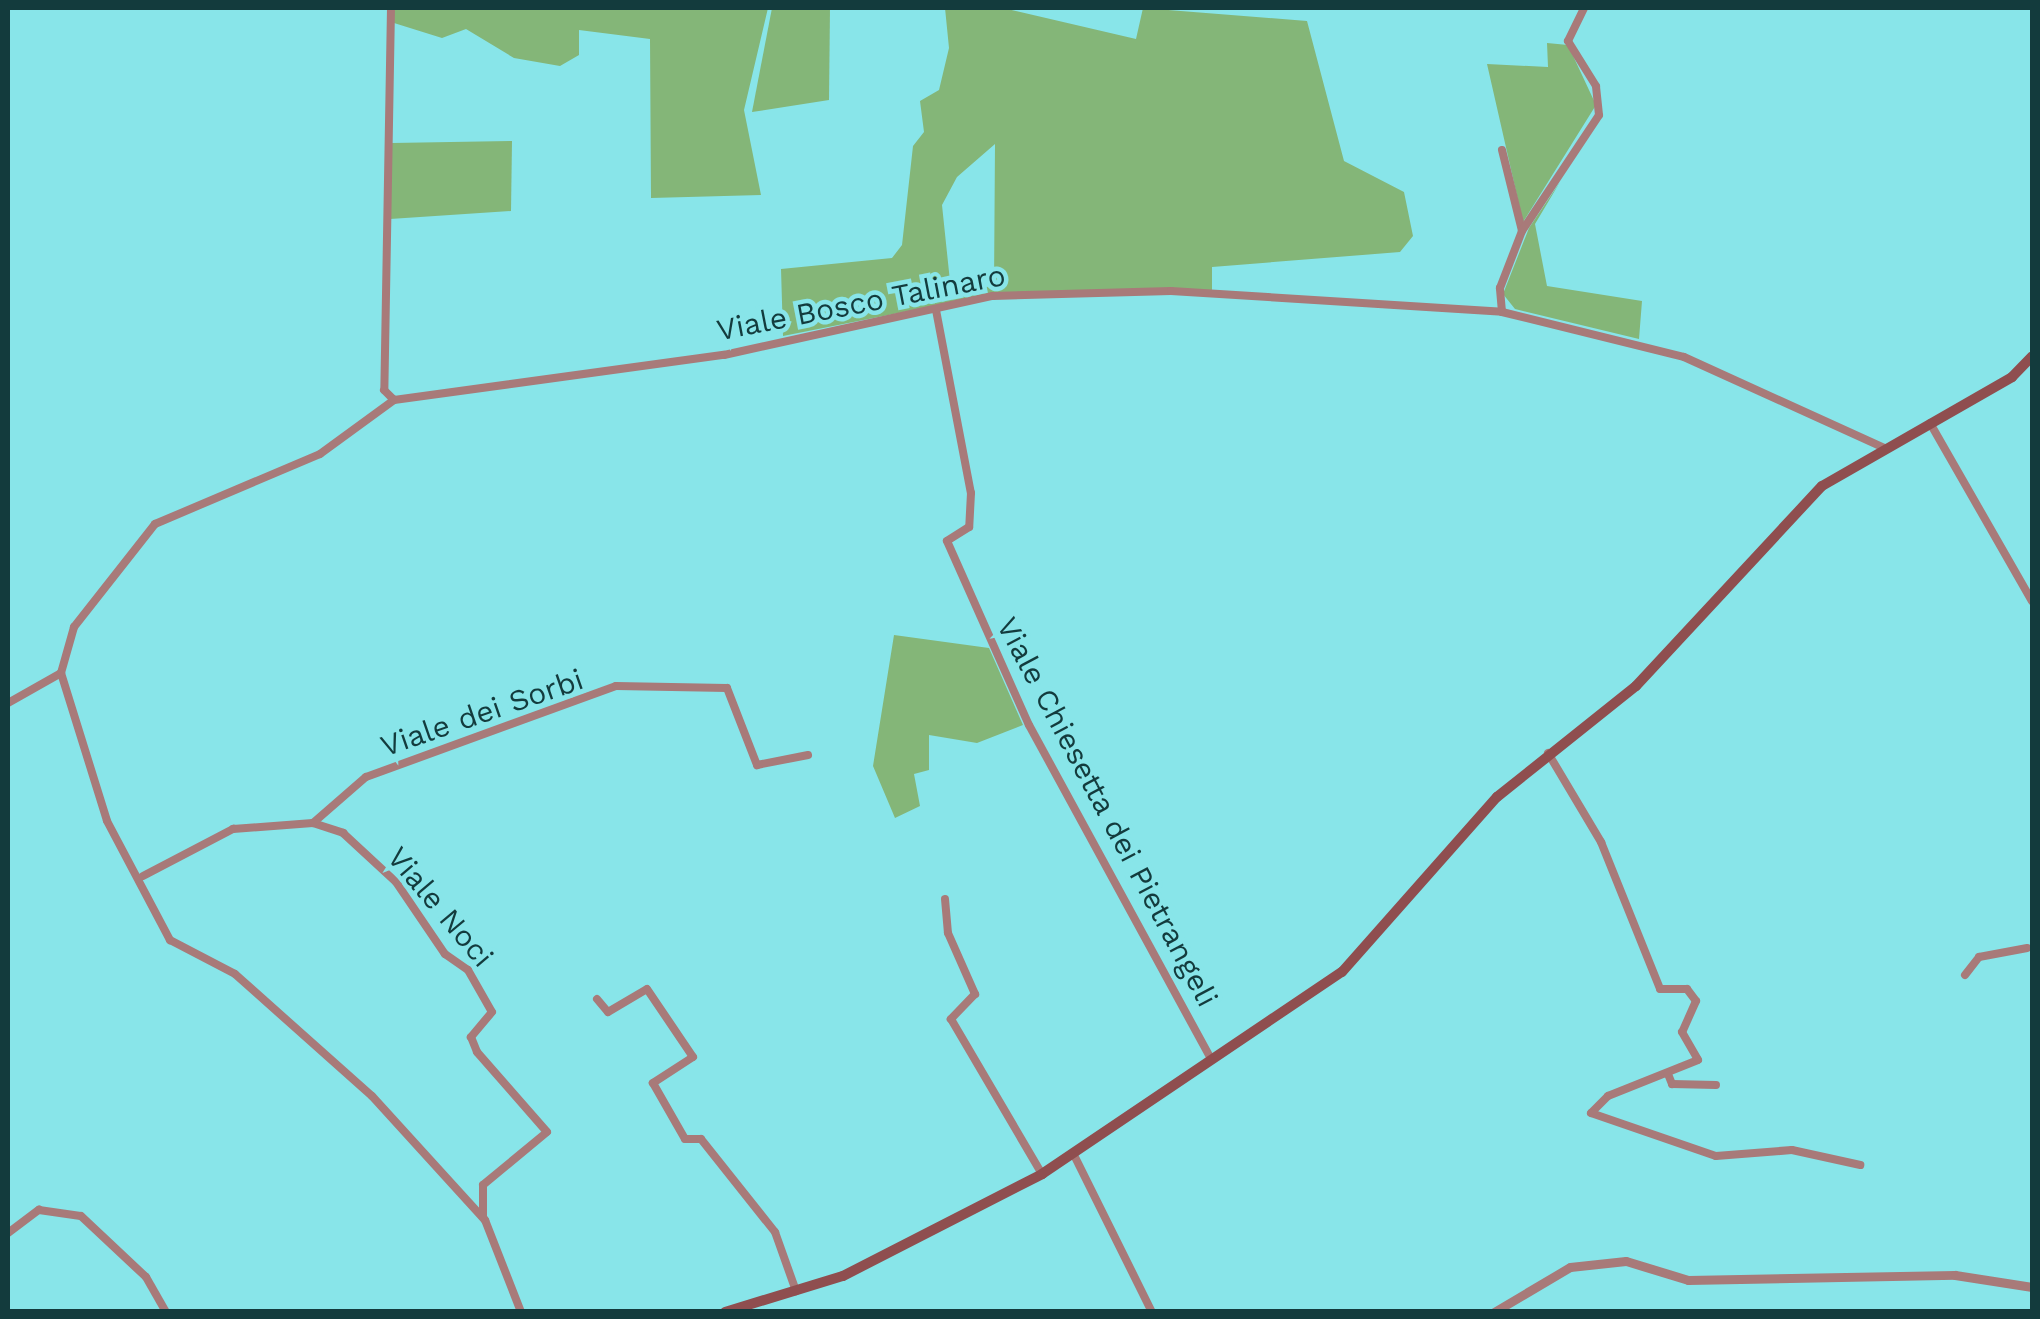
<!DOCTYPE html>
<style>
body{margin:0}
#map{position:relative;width:2040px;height:1319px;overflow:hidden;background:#88e5e9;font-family:"Work Sans",sans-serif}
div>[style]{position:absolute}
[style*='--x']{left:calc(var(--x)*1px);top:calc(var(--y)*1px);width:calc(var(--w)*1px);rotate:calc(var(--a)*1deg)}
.green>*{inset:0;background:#84b678}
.minor>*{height:8px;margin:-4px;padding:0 4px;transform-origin:4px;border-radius:4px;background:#a87a79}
.tertiary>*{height:9px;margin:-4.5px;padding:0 4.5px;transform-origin:4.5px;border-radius:4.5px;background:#a87a79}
.secondary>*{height:10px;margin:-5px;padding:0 5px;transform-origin:5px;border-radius:5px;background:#8f4e4f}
span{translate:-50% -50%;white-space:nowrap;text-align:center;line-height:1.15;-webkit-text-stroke:9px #88e5e9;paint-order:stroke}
.street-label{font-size:30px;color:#133b3d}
.frame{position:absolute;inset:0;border:10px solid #133b3d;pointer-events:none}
</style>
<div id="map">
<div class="green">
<div style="clip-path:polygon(394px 8px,768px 8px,744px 110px,761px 195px,651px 198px,650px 39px,579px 30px,579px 55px,560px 66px,514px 58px,466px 29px,442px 38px,394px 23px)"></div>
<div style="clip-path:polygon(772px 8px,830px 8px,829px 100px,752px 112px)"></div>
<div style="clip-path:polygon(evenodd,945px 8px,1003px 8px,1136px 39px,1143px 8px,1307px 21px,1344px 161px,1404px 192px,1413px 236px,1400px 252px,1212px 267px,1212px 290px,994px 294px,783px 336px,781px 269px,892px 258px,902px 245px,913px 146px,924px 132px,920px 101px,939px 90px,949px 48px,945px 8px,995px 144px,994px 286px,951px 291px,942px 205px,957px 177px,995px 144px)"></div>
<div style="clip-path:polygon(1547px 43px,1568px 45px,1596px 105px,1523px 222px,1487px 64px,1548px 67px)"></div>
<div style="clip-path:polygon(512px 141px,511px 211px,390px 219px,392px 143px)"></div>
<div style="clip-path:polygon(1560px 182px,1535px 224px,1547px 286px,1642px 301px,1639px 339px,1515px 309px,1503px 294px,1529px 228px)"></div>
<div style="clip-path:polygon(894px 635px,989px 648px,1023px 725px,977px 743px,929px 735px,929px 770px,914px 774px,920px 806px,895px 818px,873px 766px)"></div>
</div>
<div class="minor">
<div style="--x:391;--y:8;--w:382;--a:91"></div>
<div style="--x:384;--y:390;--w:14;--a:45"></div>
<div style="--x:1502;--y:150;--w:83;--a:76.1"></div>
<div style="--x:936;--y:310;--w:186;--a:79.2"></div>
<div style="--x:971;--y:493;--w:34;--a:93"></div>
<div style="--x:969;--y:527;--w:26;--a:148"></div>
<div style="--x:947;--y:541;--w:201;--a:66"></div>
<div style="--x:1029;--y:725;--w:378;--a:61.4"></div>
<div style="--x:1502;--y:312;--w:24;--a:-95"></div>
<div style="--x:1500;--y:288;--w:61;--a:-68.9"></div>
<div style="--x:1522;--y:231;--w:139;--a:-56.4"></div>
<div style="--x:1599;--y:115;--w:29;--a:-96"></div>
<div style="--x:1596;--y:86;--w:53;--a:-121.9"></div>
<div style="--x:1568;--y:41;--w:37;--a:-64"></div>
<div style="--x:1930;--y:423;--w:205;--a:60.2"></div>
<div style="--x:61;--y:673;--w:48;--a:-74.2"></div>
<div style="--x:74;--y:627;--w:131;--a:-51.8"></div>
<div style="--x:155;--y:524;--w:179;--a:-23"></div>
<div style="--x:320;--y:454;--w:92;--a:-36.1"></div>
<div style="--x:394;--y:400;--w:333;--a:-7.8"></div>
<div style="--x:724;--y:355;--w:275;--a:-12.4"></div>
<div style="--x:993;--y:296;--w:178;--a:-1.6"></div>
<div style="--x:1171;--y:291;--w:332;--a:3.6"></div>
<div style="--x:1502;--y:312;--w:187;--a:13.9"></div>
<div style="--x:1684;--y:357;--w:221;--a:24.4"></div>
<div style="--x:61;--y:673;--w:155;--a:72.7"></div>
<div style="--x:107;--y:821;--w:135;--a:62.1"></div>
<div style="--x:170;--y:940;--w:73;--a:27.6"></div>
<div style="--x:235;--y:974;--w:183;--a:41.7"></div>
<div style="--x:372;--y:1096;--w:168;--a:47.7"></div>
<div style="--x:485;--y:1220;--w:99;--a:68.6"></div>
<div style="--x:8;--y:703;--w:61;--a:-29.5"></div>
<div style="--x:1548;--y:753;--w:104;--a:59.2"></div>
<div style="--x:1601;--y:842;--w:158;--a:68.1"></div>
<div style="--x:1660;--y:989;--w:27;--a:0"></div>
<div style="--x:1687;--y:989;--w:15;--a:53"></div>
<div style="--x:1696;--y:1001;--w:34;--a:114"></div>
<div style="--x:1682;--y:1032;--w:32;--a:60"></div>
<div style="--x:1698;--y:1060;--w:97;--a:158.2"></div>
<div style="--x:1608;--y:1096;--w:24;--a:135"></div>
<div style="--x:1591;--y:1113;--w:132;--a:19"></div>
<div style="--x:1716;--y:1156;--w:76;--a:-4.5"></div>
<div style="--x:1792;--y:1150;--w:70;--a:12.4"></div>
<div style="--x:313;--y:823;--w:32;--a:18"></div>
<div style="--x:343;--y:833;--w:72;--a:42.8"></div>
<div style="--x:396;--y:882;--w:87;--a:55.8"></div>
<div style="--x:445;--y:954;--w:28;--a:35"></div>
<div style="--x:468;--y:970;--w:48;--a:60.3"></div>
<div style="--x:492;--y:1012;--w:33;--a:130"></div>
<div style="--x:471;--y:1037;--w:16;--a:68"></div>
<div style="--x:477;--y:1052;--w:106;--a:48.8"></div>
<div style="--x:547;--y:1132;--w:83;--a:140.4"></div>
<div style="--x:483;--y:1185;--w:31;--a:90"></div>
<div style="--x:143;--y:876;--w:102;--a:-27.6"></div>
<div style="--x:233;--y:829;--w:80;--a:-4.3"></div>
<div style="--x:313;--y:823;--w:70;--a:-41"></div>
<div style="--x:366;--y:777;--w:266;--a:-20"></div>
<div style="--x:616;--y:686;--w:111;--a:1"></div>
<div style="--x:727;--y:688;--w:83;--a:68.7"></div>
<div style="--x:757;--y:765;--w:52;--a:-11.1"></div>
<div style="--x:945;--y:899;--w:34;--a:85"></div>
<div style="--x:948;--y:933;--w:67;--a:66.1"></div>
<div style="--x:975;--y:994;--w:35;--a:134"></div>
<div style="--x:951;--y:1019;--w:180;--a:59.6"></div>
<div style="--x:1965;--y:975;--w:23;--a:-52"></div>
<div style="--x:1979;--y:957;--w:49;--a:-10.6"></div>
<div style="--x:597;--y:999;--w:17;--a:50"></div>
<div style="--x:608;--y:1012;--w:45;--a:-30.5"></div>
<div style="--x:647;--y:989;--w:82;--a:55.9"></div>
<div style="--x:693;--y:1057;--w:48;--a:147"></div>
<div style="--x:653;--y:1083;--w:64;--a:60.3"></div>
<div style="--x:685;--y:1139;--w:16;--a:0"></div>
<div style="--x:701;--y:1139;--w:119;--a:51.5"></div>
<div style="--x:775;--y:1232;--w:63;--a:70.4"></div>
<div style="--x:1668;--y:1074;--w:11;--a:68"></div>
<div style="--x:1672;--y:1084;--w:44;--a:1.3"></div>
<div style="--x:1073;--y:1153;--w:178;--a:63.6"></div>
<div style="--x:8;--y:1233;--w:39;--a:-37"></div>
<div style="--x:39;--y:1210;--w:42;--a:8.1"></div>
<div style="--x:81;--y:1216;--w:89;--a:43.2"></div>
<div style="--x:146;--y:1277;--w:40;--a:60.3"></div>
</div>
<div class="tertiary">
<div style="--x:1494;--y:1312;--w:88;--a:-30.6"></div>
<div style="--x:1570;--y:1267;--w:56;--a:-6.1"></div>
<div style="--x:1626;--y:1261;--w:65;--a:17"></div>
<div style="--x:1688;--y:1280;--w:267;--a:-1.1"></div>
<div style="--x:1955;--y:1275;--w:78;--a:8.9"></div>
</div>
<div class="secondary">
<div style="--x:725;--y:1312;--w:123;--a:-17"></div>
<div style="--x:843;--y:1276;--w:224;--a:-27.1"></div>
<div style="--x:1042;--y:1174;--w:362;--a:-34"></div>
<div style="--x:1342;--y:972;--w:234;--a:-48.5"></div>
<div style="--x:1497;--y:797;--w:178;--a:-38.6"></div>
<div style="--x:1636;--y:686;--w:273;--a:-47.1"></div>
<div style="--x:1822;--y:486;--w:219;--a:-29.8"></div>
<div style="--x:2012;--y:377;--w:29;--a:-46"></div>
</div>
<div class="street-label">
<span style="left:861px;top:303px;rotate:-11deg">Viale Bosco Talinaro</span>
<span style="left:482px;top:713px;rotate:-19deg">Viale dei Sorbi</span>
<span style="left:1107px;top:812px;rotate:62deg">Viale Chiesetta dei Pietrangeli</span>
<span style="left:440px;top:907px;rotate:50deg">Viale Noci</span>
</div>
<div class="frame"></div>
</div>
